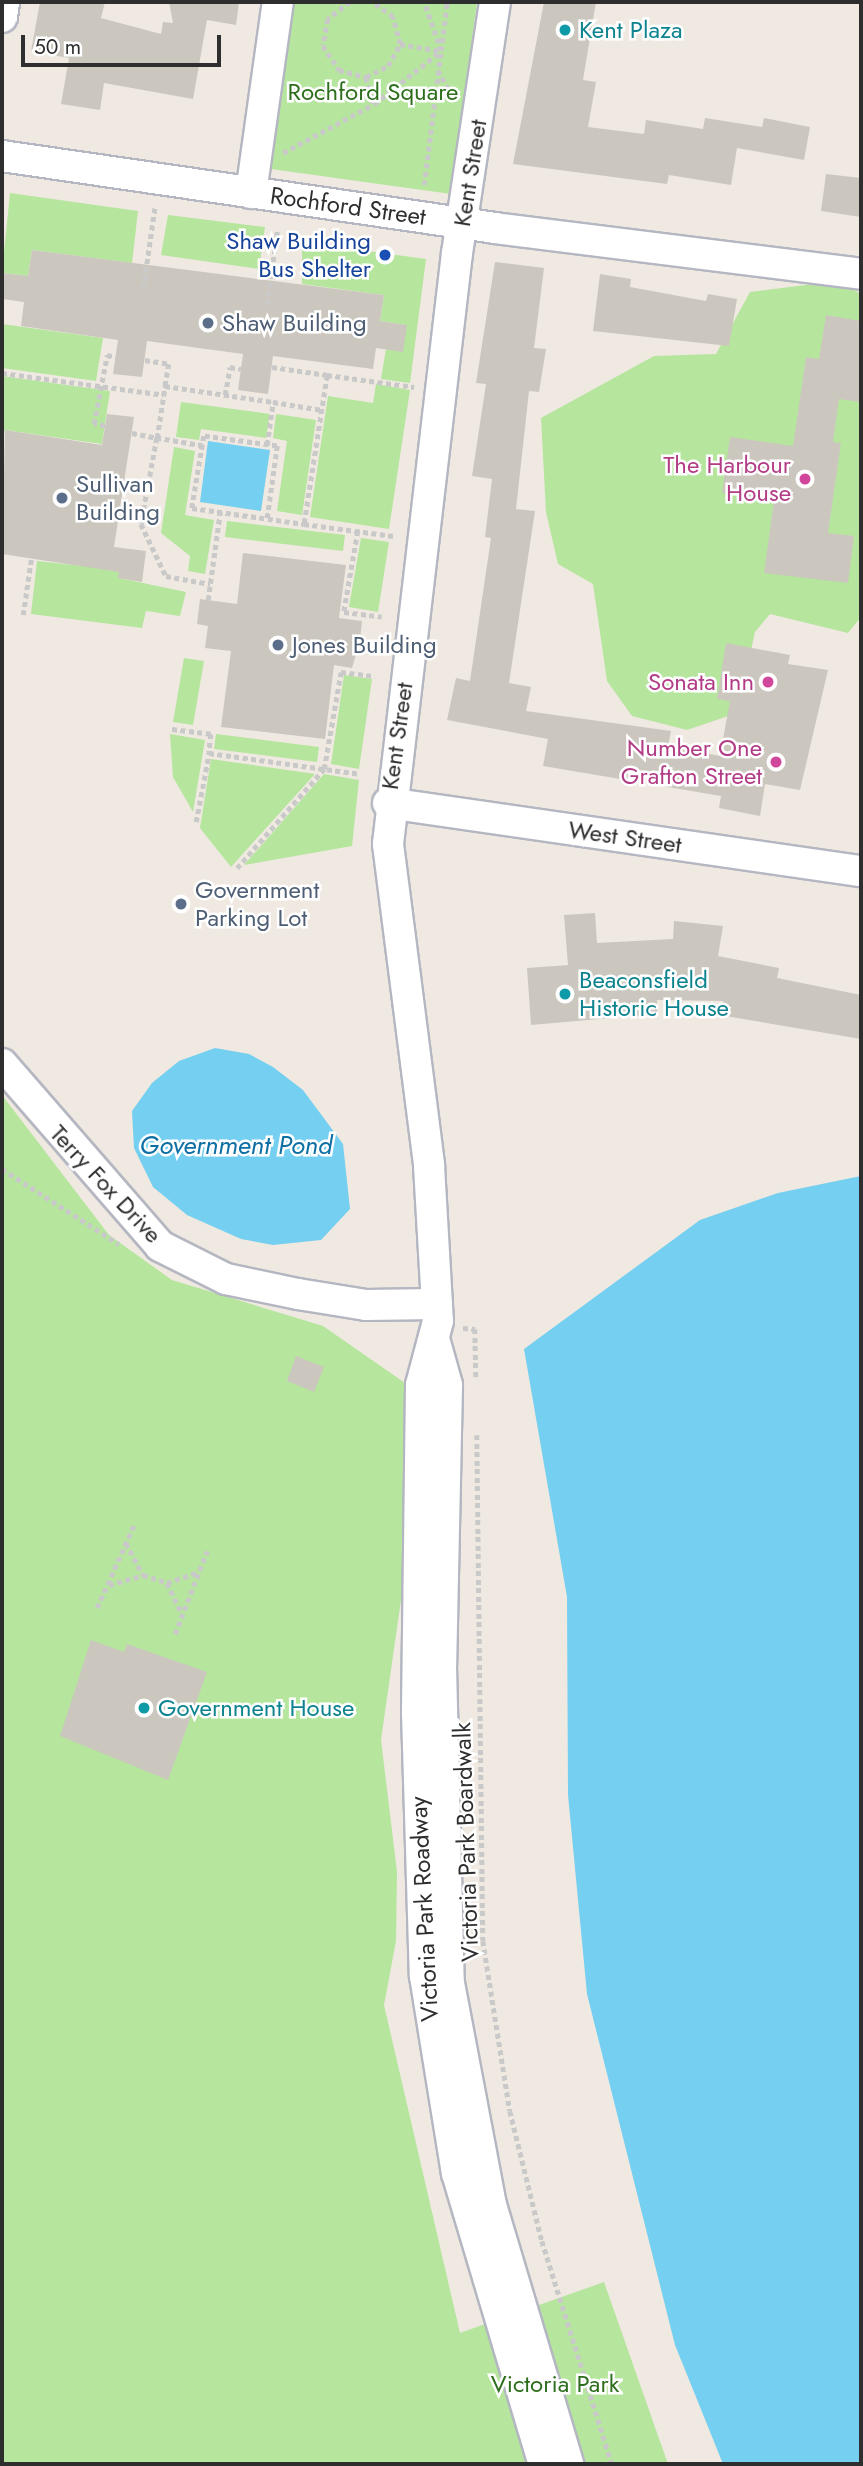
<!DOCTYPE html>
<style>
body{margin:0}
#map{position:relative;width:863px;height:2466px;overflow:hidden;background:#efe9e1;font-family:Jost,sans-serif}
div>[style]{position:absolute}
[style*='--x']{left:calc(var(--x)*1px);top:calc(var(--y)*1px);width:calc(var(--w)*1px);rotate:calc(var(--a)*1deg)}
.green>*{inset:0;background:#b6e59e}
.water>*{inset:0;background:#75cff0}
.building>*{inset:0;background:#cbc7bf}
.path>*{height:4.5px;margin-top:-2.25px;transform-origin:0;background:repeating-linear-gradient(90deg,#c9c9c9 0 5px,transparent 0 8.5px)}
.roads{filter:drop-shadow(2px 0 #b4b7c1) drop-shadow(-2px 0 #b4b7c1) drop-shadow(0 2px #b4b7c1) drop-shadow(0 -2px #b4b7c1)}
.minor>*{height:30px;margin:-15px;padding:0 15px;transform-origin:15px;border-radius:15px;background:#fff}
.dots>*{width:19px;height:19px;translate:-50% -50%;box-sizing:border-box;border:4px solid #fff;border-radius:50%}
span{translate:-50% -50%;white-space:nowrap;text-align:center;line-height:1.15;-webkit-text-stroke:5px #fff;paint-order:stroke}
.culture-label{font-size:24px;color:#0d838f}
.left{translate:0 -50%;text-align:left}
.park-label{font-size:24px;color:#2c6e1b}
.street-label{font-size:24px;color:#2e2e2e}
.transit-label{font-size:24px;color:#164399}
.right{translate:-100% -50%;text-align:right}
.service-label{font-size:24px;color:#4e5e75}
.hotel-label{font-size:24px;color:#b23c85}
.water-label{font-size:26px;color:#0d6fa3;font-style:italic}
.frame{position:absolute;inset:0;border:4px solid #2e2e2e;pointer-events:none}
.scale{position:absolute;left:21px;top:35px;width:200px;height:32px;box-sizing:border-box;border:4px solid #2e2e2e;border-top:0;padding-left:9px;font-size:21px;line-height:24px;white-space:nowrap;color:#2e2e2e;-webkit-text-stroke:5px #fff;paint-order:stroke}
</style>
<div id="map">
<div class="green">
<div style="clip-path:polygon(294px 2px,477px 2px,451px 194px,271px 169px)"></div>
<div style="clip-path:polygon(10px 193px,138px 211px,132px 263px,32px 250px,28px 276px,2px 273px)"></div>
<div style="clip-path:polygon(168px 215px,265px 227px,259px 269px,161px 255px)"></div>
<div style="clip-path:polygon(302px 242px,426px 259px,410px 383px,381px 379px,386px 349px,406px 325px,380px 321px,384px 295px,302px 284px)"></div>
<div style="clip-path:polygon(838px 281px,861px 294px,861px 617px,848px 633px,770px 614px,755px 632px,737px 713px,687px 730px,632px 716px,607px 681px,593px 584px,558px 564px,546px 512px,541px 418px,654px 356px,716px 354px,750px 292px)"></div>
<div style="clip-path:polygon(2px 324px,103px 338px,96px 381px,2px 368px)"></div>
<div style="clip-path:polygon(2px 376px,110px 391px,102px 444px,5px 430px,2px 440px)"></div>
<div style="clip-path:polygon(376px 384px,410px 390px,389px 529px,310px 517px,328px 396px,373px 403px)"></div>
<div style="clip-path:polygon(181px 402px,270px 414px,266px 438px,201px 429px,199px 440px,176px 437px)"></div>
<div style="clip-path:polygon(276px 414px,316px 420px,302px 515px,277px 511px,287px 441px,273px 438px)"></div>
<div style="clip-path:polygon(174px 447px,195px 451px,185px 515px,214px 520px,205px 574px,188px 571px,190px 556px,161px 533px)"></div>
<div style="clip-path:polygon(227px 521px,345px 535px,343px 551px,225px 537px)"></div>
<div style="clip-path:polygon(361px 538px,389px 542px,378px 612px,349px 607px)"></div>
<div style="clip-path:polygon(37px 561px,120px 570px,119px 578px,186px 592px,180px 616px,146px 611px,142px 628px,31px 614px)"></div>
<div style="clip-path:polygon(184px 658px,204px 661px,193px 725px,173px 722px)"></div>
<div style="clip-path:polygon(344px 675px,372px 679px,359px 769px,331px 764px)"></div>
<div style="clip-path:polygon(170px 734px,205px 740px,193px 812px,173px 777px)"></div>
<div style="clip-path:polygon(216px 734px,319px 747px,317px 762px,214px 749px)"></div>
<div style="clip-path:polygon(211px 759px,315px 774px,231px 867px,200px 828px)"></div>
<div style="clip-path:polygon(324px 774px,359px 780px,352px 846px,244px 865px)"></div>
<div style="clip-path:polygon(2px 1095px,109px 1235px,172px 1280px,323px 1326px,405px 1383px,405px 1572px,381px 1740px,397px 1872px,396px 1941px,384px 2005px,460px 2333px,604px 2282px,668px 2464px,2px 2464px)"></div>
</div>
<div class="water">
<div style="clip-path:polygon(208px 441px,270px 450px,261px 511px,200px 502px)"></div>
<div style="clip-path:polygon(215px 1048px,249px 1054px,273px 1067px,303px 1090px,343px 1144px,350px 1209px,321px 1240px,273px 1245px,241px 1239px,187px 1215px,153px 1187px,134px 1148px,132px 1111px,152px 1083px,179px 1061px)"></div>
<div style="clip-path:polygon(861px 1176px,861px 2464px,723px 2464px,675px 2345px,587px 1994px,568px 1795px,567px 1597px,524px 1349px,700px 1220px,778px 1193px)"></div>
</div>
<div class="building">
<div style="clip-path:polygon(40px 2px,105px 2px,101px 18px,161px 34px,163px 22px,173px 23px,169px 2px,239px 2px,236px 25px,207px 20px,193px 99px,104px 83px,100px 110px,61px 104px,69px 58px,31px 51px)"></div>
<div style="clip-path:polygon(544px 2px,596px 2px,583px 80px,596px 82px,588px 127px,644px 134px,646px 120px,703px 129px,705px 118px,762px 127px,764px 118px,810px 127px,804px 160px,737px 148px,731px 185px,669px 175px,667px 184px,513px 164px)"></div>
<div style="clip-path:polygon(826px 174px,861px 178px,861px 217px,821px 211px)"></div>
<div style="clip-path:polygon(32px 250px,384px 295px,380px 321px,407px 325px,403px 352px,376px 348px,373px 369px,273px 356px,268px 394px,238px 390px,243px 354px,147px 341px,142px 377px,113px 374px,118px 340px,21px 326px,24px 302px,2px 299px,2px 273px,28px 276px)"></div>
<div style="clip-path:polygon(495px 262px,544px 268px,534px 348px,546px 349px,539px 392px,529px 391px,516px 509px,535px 511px,509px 683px,531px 687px,526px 711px,671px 731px,668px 746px,720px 756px,730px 701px,717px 699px,726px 643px,790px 655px,788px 664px,828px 670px,800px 790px,765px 784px,760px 816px,719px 808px,721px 796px,543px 766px,548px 739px,447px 720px,456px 678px,470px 681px,491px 538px,485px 537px,492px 479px,472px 476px,486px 384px,476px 383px)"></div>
<div style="clip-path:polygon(600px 274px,631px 279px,630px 287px,706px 301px,708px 294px,737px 299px,729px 346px,593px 331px)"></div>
<div style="clip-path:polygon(826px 315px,861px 321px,861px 402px,839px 399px,833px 442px,841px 443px,828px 533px,854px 536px,848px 583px,764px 573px,774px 500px,722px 493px,730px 437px,793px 446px,806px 357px,819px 359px)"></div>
<div style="clip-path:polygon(107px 414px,134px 417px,114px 547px,146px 551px,142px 582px,118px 578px,119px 572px,2px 554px,5px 430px,102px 445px)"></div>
<div style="clip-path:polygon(243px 553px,346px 565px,339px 618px,362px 621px,360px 641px,352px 668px,334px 665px,325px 739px,221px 727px,231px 651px,205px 648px,208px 626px,197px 624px,200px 599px,237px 604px)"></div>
<div style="clip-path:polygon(595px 913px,597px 943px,673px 939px,674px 921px,723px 926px,718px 956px,779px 968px,777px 978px,861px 995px,861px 1039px,720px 1015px,723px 1001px,657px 1000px,657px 1014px,531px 1025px,527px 968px,568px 965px,564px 915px)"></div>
<div style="clip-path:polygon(296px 1356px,324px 1367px,314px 1392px,287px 1381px)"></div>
<div style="clip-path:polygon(91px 1640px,124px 1652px,127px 1644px,207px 1672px,168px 1780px,60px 1736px)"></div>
</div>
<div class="path">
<div style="--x:350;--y:2;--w:28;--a:142"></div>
<div style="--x:328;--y:19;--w:27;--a:100"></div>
<div style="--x:323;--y:46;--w:29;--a:56"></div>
<div style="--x:339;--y:70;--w:28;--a:15"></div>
<div style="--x:366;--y:77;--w:25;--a:-27"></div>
<div style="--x:388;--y:66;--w:25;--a:-61"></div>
<div style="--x:400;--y:44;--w:28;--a:-105"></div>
<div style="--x:393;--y:17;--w:26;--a:-144"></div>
<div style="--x:400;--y:44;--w:41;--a:9.9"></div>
<div style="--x:438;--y:70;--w:30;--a:62"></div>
<div style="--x:366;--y:77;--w:27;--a:75"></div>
<div style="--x:283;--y:153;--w:103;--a:-28.3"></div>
<div style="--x:374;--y:104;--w:85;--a:-38.3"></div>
<div style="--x:441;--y:51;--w:49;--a:-83"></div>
<div style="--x:424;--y:185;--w:135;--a:-82.8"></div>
<div style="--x:441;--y:51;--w:52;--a:-109.1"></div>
<div style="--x:143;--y:289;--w:84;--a:-81.8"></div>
<div style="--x:267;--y:304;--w:73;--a:-82.1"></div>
<div style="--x:145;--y:360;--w:24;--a:9"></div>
<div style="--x:169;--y:364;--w:22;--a:100"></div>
<div style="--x:272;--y:367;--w:56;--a:8.3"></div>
<div style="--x:2;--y:373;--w:163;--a:7.7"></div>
<div style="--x:225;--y:395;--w:28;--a:-80"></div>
<div style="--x:230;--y:367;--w:11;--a:10"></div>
<div style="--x:105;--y:426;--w:11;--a:-170"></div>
<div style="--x:94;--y:424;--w:70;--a:-79.3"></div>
<div style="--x:107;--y:355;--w:9;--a:13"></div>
<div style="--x:132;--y:433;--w:25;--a:11"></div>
<div style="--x:157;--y:438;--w:53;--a:-81.3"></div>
<div style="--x:165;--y:386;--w:109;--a:8.4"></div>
<div style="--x:267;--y:445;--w:43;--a:-82.1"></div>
<div style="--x:273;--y:402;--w:50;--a:9.3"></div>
<div style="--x:203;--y:446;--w:47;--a:-170.1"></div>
<div style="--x:157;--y:438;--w:87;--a:100.5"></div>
<div style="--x:141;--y:524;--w:58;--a:64.3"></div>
<div style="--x:166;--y:576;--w:45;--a:10.3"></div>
<div style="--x:267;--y:518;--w:73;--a:-82.1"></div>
<div style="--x:277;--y:446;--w:74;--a:-172.2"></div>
<div style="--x:204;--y:436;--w:73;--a:99.5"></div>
<div style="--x:192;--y:508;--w:113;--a:8.1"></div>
<div style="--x:304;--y:524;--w:90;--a:7.7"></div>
<div style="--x:304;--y:523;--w:150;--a:-81.2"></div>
<div style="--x:327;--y:375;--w:88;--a:7.9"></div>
<div style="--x:358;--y:531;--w:82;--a:99.8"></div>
<div style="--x:344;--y:612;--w:38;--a:7"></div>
<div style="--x:208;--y:600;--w:89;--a:-82.2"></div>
<div style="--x:23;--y:615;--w:56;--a:-81.7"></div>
<div style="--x:351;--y:648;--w:26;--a:11"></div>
<div style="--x:172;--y:729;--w:39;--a:7"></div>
<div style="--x:211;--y:734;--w:19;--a:96"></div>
<div style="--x:196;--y:822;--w:70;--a:-79.3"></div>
<div style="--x:209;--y:753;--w:153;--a:7.9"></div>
<div style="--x:237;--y:868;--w:132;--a:-48.7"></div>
<div style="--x:324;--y:769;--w:98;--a:-80.1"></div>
<div style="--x:341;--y:672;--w:34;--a:7"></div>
<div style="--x:2;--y:1169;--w:139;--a:32.7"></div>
<div style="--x:463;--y:1328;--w:12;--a:5"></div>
<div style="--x:475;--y:1329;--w:49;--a:88.8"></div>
<div style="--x:477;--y:1435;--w:506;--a:89.32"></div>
<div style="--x:483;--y:1941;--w:172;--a:81"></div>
<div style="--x:510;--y:2111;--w:134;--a:76.2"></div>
<div style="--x:542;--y:2241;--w:234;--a:72.6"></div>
<div style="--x:126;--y:1543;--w:36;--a:62"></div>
<div style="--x:143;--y:1575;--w:25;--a:18"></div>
<div style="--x:167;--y:1583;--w:34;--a:-19"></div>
<div style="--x:167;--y:1583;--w:34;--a:64"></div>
<div style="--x:109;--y:1585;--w:35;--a:-16"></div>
<div style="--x:97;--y:1608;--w:91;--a:-66"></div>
<div style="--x:175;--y:1634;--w:89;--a:-68.9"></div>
</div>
<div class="roads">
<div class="minor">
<div style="--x:495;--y:2;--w:254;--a:98.6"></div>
<div style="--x:457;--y:253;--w:595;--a:96.66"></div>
<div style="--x:388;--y:844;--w:325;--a:82.7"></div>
<div style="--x:429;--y:1166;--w:155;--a:86.7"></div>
<div style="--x:438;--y:1321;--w:66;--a:104.9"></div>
<div style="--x:421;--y:1385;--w:328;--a:90.7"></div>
<div style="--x:417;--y:1713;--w:263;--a:88.3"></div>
<div style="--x:425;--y:1976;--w:200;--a:80.8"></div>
<div style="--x:457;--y:2173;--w:304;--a:73.4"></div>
<div style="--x:2;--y:17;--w:15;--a:-82"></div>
<div style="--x:2;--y:156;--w:497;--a:8.3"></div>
<div style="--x:494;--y:228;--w:370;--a:7.1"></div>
<div style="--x:251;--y:193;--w:193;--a:-82"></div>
<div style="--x:388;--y:803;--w:478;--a:8.2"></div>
<div style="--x:2;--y:1064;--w:241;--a:49"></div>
<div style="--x:160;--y:1246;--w:74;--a:26.6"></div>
<div style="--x:226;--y:1279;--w:74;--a:11.8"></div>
<div style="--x:298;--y:1294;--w:69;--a:9.2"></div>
<div style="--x:366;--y:1305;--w:71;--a:-0.8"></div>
<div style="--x:435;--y:1342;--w:45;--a:74.4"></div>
<div style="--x:447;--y:1385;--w:281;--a:91.2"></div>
<div style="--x:441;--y:1666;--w:317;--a:88.6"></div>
<div style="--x:449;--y:1983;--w:226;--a:79.3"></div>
<div style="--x:491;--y:2205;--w:270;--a:73.4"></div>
</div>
</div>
<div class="dots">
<div style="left:565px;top:30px;background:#0f9aa8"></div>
<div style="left:385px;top:255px;background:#1a4fb4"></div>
<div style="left:208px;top:323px;background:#5c6f8a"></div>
<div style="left:805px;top:479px;background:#d1479c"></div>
<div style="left:62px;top:498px;background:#5c6f8a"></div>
<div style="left:278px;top:645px;background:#5c6f8a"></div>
<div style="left:768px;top:682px;background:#d1479c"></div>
<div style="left:776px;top:762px;background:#d1479c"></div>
<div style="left:181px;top:904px;background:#5c6f8a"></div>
<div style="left:565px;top:994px;background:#0f9aa8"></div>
<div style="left:144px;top:1708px;background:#0f9aa8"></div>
</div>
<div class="culture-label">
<span class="left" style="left:579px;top:30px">Kent Plaza</span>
<span class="left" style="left:579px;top:994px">Beaconsfield<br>Historic House</span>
<span class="left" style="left:158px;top:1708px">Government House</span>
</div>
<div class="park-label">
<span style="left:373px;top:92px">Rochford Square</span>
<span style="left:555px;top:2384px">Victoria Park</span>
</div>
<div class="street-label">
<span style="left:470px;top:173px;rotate:-81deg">Kent Street</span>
<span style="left:348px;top:206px;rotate:8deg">Rochford Street</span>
<span style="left:397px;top:736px;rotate:-82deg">Kent Street</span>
<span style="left:625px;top:837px;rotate:8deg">West Street</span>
<span style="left:106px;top:1184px;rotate:47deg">Terry Fox Drive</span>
<span style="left:466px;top:1842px;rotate:-92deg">Victoria Park Boardwalk</span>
<span style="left:424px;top:1909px;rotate:-93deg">Victoria Park Roadway</span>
</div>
<div class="transit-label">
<span class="right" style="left:371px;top:255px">Shaw Building<br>Bus Shelter</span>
</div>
<div class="service-label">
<span class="left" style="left:222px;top:323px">Shaw Building</span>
<span class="left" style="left:76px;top:498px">Sullivan<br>Building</span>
<span class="left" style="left:292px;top:645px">Jones Building</span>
<span class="left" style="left:195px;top:904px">Government<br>Parking Lot</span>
</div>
<div class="hotel-label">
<span class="right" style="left:791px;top:479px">The Harbour<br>House</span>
<span class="right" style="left:754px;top:682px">Sonata Inn</span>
<span class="right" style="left:762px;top:762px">Number One<br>Grafton Street</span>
</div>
<div class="water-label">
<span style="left:236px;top:1146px">Government Pond</span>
</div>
<div class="frame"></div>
<div class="scale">50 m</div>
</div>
